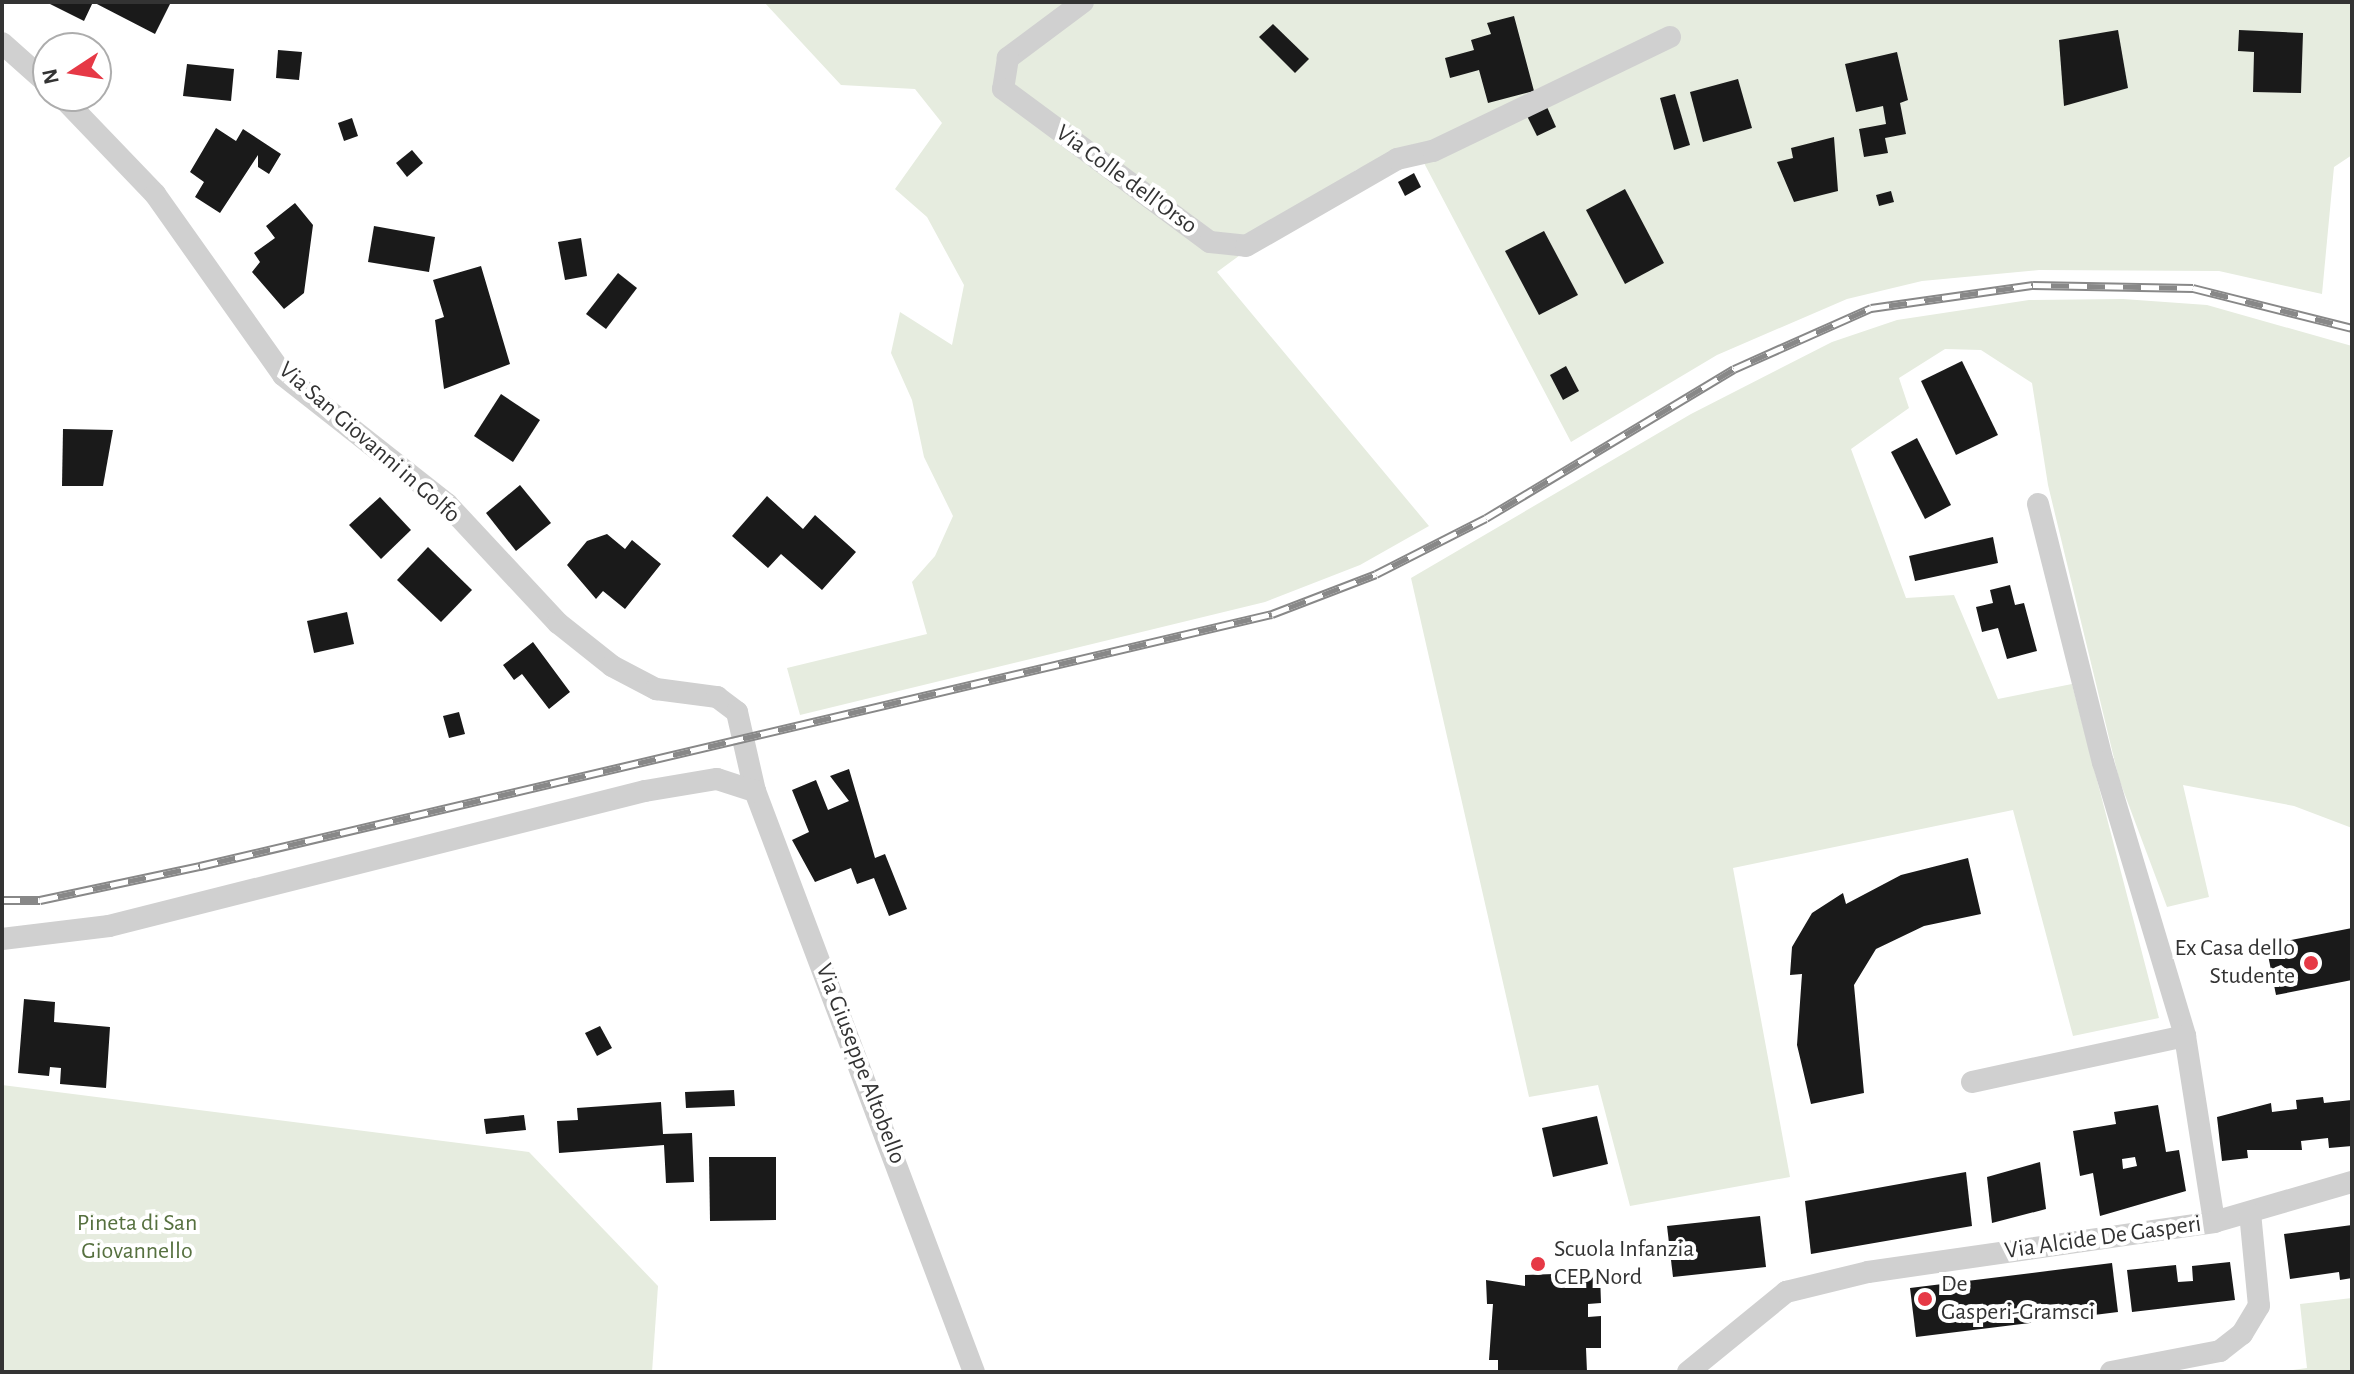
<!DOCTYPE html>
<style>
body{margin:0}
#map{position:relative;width:2354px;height:1374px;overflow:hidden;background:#fff;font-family:"Alegreya Sans",sans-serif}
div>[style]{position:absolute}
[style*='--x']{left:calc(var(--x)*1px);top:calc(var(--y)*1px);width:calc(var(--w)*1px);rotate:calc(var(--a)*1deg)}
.green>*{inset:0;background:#e6ecdf}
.building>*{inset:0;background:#1a1a1a}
.minor>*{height:22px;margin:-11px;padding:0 11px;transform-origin:11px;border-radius:11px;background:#d0d0d0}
.rail>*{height:9px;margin-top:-4.5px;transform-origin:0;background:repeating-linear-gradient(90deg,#fff 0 18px,#888 0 36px);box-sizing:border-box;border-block:2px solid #888}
.dots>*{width:22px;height:22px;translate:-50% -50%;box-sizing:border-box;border:4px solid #fff;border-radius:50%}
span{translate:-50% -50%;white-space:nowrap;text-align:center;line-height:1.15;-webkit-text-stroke:8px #fff;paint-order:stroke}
.street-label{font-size:24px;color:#333}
.poi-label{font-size:24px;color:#333}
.right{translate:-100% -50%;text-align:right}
.left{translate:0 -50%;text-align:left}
.park-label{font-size:24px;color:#56703f}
.frame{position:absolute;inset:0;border:4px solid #333;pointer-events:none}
.north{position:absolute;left:32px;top:32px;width:80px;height:80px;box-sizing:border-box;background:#fff;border:2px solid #adadad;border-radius:50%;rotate:258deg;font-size:22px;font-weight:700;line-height:32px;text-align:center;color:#333}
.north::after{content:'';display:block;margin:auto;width:28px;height:36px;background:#e63946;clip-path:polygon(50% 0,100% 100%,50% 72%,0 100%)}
</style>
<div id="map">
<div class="green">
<div style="clip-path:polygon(764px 2px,2352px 2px,2352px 155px,2334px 167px,2322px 294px,2219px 271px,2039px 270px,1922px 281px,1847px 299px,1717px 355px,1571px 442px,1414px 144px,1356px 170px,1217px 272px,1429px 526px,1360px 565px,1265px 602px,800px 715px,787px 668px,927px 634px,912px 582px,935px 556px,953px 516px,924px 457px,912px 400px,891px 353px,900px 312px,952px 345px,964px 285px,927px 217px,895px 189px,942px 123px,915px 89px,841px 85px)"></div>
<div style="clip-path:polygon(2123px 299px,2207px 305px,2352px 346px,2352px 828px,2294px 806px,2183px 785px,2209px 897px,2167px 907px,2119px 779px,2048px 485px,2032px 383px,1981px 350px,1945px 349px,1899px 378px,1909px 408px,1851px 449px,1906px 598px,1954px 595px,1998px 699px,2072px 684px,2159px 1018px,2073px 1036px,2013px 810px,1733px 868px,1790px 1177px,1630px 1206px,1598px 1085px,1529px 1097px,1411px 578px,1691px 414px,1832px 342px,1897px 320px,2029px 300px)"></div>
<div style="clip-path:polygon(2px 1085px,529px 1152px,658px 1286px,652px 1372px,2px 1372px)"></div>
<div style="clip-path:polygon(2352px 1298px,2352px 1372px,2280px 1372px,2307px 1368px,2300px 1304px)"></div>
</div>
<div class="building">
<div style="clip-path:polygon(46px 2px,171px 2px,155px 34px,93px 2px,84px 21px)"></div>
<div style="clip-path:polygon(1514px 16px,1534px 91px,1488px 103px,1479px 70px,1450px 78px,1445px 58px,1474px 50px,1471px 40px,1491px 34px,1487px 23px)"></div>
<div style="clip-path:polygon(1273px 24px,1309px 59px,1295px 73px,1259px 37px)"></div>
<div style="clip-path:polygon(2118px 30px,2128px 88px,2064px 106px,2059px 40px)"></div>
<div style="clip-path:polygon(2239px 30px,2303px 33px,2301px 93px,2253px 92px,2254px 52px,2238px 51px)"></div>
<div style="clip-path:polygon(278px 50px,302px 52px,299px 80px,276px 78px)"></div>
<div style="clip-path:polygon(1897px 52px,1908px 100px,1900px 103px,1906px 134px,1885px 138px,1888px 153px,1864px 157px,1859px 129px,1886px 124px,1883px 106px,1856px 112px,1845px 64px)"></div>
<div style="clip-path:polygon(187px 64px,234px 69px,231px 101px,183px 96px)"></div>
<div style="clip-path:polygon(1738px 79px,1752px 128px,1703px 142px,1690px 92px)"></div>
<div style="clip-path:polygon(1675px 94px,1690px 145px,1674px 150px,1660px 98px)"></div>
<div style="clip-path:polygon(1547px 107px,1556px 127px,1537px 136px,1527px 116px)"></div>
<div style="clip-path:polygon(352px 118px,358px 136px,344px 141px,338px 123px)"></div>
<div style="clip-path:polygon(216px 128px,236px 141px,243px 129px,281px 154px,269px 174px,258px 167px,258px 155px,220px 213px,195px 197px,204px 182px,190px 172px)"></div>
<div style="clip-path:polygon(1834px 137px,1838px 191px,1794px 202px,1777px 162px,1793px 158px,1791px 148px)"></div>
<div style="clip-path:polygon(412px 150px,423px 163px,407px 177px,396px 163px)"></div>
<div style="clip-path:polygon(1414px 173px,1421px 187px,1405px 196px,1398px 182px)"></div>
<div style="clip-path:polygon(1625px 189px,1664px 263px,1625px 284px,1586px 210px)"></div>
<div style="clip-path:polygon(1891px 191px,1894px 202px,1879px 206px,1876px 195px)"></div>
<div style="clip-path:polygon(295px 203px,313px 225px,304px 293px,284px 309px,252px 272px,260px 262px,254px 253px,275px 238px,266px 226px)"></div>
<div style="clip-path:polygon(374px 226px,435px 237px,429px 272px,368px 262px)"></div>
<div style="clip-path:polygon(1544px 231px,1578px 295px,1539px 315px,1505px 251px)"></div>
<div style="clip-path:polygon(581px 238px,587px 276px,565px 280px,558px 242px)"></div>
<div style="clip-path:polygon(481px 266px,510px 364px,444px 389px,435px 320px,444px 317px,433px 280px)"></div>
<div style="clip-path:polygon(618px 273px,637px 288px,606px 329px,586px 314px)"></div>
<div style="clip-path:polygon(1962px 361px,1998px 435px,1956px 455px,1921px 381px)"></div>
<div style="clip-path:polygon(1566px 366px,1579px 391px,1563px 400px,1550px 375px)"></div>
<div style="clip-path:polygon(501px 394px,540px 420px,513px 462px,474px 436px)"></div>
<div style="clip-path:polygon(63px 429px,113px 430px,103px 486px,62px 486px)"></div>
<div style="clip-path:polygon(1917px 438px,1951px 505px,1925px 519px,1891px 452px)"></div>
<div style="clip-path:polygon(520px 485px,551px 523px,516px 551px,486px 513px)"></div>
<div style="clip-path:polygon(767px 496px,803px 529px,815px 515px,856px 552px,822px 590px,781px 554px,768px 568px,732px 536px)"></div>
<div style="clip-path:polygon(380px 497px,411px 530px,381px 559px,349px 525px)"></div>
<div style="clip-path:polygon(607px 534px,625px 549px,632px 540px,661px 564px,625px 609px,603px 591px,596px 599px,567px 565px,587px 541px)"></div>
<div style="clip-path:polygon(1993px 537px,1998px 563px,1915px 581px,1909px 556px)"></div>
<div style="clip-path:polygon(428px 547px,472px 590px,441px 622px,397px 580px)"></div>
<div style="clip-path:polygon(2010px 585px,2015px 605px,2024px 603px,2037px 651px,2007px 659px,1998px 628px,1982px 632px,1976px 607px,1993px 603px,1990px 590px)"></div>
<div style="clip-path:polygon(347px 612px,354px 644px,314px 653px,307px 621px)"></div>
<div style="clip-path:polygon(533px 642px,570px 692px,549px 709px,522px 674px,514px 680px,503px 665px)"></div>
<div style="clip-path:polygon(459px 712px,465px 734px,449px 738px,443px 716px)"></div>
<div style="clip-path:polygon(849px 769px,875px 858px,885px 854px,907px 909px,889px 916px,874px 878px,857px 884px,851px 868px,815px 882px,792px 840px,809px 832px,792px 790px,816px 780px,828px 810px,849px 801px,830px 776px)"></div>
<div style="clip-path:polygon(1968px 858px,1981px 914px,1924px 926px,1876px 949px,1854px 985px,1864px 1093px,1811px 1104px,1797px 1045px,1802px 974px,1790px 975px,1792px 947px,1812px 913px,1843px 893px,1846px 904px,1901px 875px)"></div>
<div style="clip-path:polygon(2352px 928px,2352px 980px,2276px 995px,2266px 945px)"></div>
<div style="clip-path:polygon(24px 999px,55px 1002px,54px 1022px,110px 1027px,106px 1088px,60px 1084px,61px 1068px,50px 1067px,49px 1076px,18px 1073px)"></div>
<div style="clip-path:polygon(600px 1026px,612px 1048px,597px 1056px,585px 1033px)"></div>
<div style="clip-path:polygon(734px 1090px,735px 1106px,686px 1108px,685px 1092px)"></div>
<div style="clip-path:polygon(2323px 1097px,2324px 1103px,2352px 1100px,2352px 1146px,2329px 1148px,2328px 1138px,2301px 1141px,2302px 1150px,2247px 1150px,2248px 1158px,2222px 1161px,2217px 1117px,2271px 1103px,2272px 1112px,2297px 1109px,2296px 1100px)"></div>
<div style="clip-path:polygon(661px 1102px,663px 1134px,692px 1133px,694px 1182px,666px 1183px,664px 1145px,559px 1153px,557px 1121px,578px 1120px,577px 1108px)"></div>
<div style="clip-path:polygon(evenodd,2158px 1105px,2166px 1152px,2179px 1150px,2186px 1191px,2100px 1216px,2093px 1173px,2080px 1176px,2073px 1131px,2116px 1124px,2114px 1112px,2158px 1105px,2135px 1157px,2137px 1166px,2123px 1169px,2122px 1159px,2135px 1157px)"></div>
<div style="clip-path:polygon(524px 1115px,526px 1130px,486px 1134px,484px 1119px)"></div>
<div style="clip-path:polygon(1597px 1116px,1608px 1164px,1553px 1177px,1542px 1128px)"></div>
<div style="clip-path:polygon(709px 1157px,776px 1157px,776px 1220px,710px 1221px)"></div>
<div style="clip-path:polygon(2040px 1162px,2046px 1209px,1992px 1223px,1987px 1177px)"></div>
<div style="clip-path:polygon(1966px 1172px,1972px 1226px,1811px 1254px,1805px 1201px)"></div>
<div style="clip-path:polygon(1760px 1216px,1766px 1267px,1673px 1277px,1667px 1226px)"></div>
<div style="clip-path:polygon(2352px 1225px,2352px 1278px,2340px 1280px,2339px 1272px,2290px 1279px,2284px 1234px)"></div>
<div style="clip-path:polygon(2230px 1262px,2235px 1300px,2132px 1312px,2127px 1270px,2176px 1265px,2178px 1282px,2193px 1281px,2192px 1266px)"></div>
<div style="clip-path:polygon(2112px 1263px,2118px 1312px,1916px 1337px,1910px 1288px)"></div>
<div style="clip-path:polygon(1554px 1274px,1554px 1280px,1600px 1274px,1601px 1303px,1588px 1304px,1588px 1317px,1601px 1316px,1601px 1348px,1586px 1348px,1587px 1372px,1498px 1372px,1498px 1360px,1489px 1360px,1493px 1304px,1487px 1304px,1486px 1280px,1525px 1286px,1525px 1275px)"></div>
</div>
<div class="minor">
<div style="--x:1083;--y:2;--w:94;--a:143.3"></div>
<div style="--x:1008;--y:58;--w:31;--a:99"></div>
<div style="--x:1003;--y:89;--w:257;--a:36.5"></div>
<div style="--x:1210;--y:242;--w:36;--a:6"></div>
<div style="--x:1246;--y:246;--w:174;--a:-29.9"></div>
<div style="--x:1397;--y:159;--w:37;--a:-13"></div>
<div style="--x:1433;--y:151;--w:263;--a:-25.7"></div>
<div style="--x:2;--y:43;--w:62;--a:41.7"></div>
<div style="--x:61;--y:96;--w:136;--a:46.2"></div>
<div style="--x:155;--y:194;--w:222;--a:54.7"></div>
<div style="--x:283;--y:375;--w:209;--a:38.2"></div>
<div style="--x:447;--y:504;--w:163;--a:47"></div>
<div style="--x:558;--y:623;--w:69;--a:38.5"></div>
<div style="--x:612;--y:666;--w:50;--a:27.6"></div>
<div style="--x:656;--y:689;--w:62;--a:7.5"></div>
<div style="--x:717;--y:697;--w:25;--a:37"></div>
<div style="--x:737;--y:712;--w:81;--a:77.2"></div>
<div style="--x:755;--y:791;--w:621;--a:69.35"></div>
<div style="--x:2038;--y:504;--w:266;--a:75.9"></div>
<div style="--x:2103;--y:762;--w:286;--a:73.3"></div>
<div style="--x:2185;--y:1036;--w:188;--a:81.1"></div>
<div style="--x:2;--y:939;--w:108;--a:-6.9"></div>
<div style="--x:109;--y:926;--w:553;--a:-14.14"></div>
<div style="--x:645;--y:791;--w:73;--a:-9.5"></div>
<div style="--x:717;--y:779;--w:40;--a:18"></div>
<div style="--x:1972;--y:1082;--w:218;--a:-12.2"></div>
<div style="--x:1688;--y:1372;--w:127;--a:-39.2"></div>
<div style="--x:1786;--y:1292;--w:84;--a:-13.7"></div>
<div style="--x:1868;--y:1272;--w:350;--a:-8.2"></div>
<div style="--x:2214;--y:1222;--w:144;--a:-16.2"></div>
<div style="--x:2111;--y:1372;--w:111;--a:-10.9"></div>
<div style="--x:2220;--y:1351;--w:28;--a:-38"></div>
<div style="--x:2242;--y:1334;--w:33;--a:-59"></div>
<div style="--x:2259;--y:1306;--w:93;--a:-95.5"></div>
</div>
<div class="rail">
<div style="--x:2;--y:900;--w:38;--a:0"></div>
<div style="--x:40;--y:900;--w:164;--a:-12"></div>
<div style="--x:200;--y:866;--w:1101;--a:-13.23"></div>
<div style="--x:1272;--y:614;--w:111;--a:-21"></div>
<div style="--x:1376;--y:574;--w:123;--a:-27"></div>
<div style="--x:1486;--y:518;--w:289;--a:-31"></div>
<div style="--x:1734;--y:369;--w:150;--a:-24"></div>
<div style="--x:1871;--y:308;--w:164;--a:-8.1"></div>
<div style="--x:2033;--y:285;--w:160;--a:1.1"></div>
<div style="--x:2193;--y:288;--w:164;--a:14.1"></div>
</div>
<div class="dots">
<div style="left:2311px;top:963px;background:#e63946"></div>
<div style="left:1538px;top:1264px;background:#e63946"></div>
<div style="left:1925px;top:1299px;background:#e63946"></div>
</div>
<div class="street-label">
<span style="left:1126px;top:180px;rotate:36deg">Via Colle dell'Orso</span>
<span style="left:369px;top:443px;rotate:41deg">Via San Giovanni in Golfo</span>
<span style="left:860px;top:1064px;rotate:69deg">Via Giuseppe Altobello</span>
<span style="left:2103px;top:1238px;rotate:-8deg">Via Alcide De Gasperi</span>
</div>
<div class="poi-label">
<span class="right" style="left:2295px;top:963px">Ex Casa dello<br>Studente</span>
<span class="left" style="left:1554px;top:1264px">Scuola Infanzia<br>CEP Nord</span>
<span class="left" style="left:1941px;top:1299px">De<br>Gasperi-Gramsci</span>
</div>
<div class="park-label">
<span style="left:137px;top:1238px">Pineta di San<br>Giovannello</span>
</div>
<div class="frame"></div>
<div class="north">N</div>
</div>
